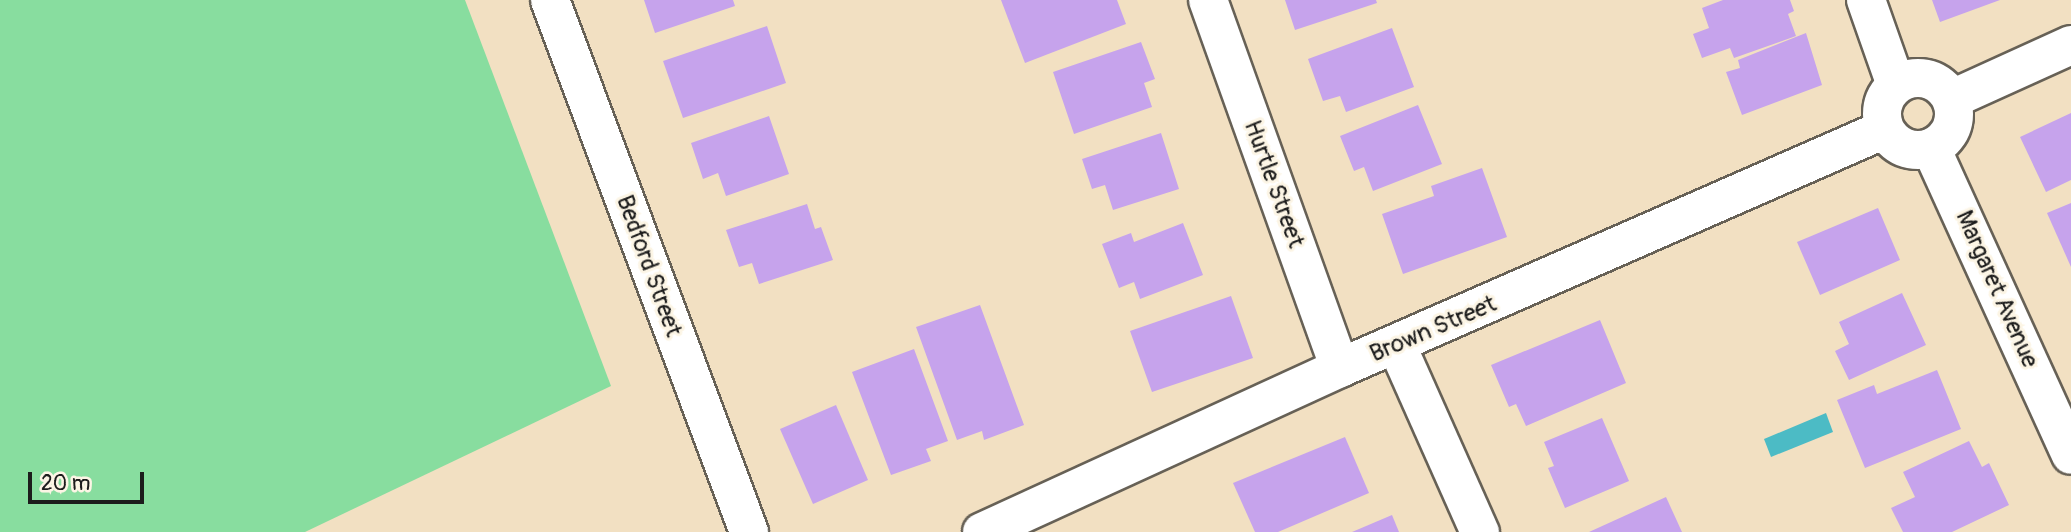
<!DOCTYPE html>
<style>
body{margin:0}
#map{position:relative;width:2071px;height:532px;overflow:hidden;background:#f2e0c2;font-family:Pangolin,sans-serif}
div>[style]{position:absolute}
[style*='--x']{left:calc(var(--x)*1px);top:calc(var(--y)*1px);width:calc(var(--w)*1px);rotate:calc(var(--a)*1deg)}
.green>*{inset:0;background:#88dd9f}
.water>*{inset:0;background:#4cbbc5}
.building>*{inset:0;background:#c6a3ec}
.roads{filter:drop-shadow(2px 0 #676156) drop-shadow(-2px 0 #676156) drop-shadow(0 2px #676156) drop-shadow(0 -2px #676156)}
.street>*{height:38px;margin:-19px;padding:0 19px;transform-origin:19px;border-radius:19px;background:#fff}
.street>.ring{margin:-19px;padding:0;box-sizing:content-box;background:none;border:38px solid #fff;border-radius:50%}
span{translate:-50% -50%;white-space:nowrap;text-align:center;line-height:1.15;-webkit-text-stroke:6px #fcf5e5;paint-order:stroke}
.street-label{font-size:24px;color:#1c1c1c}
.scale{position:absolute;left:28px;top:472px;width:116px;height:32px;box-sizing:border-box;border:4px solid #1c1c1c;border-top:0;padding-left:9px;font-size:21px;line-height:24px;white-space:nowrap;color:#1c1c1c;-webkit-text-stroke:5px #fcf5e5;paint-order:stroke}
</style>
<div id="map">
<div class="green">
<div style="clip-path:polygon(0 0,465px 0,611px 386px,305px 532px,0 532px)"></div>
</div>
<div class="water">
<div style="clip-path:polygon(1826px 413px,1833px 432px,1771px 457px,1764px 439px)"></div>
</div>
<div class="building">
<div style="clip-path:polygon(644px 0,733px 0,735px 6px,655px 33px)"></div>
<div style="clip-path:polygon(1001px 0,1117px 0,1126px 24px,1025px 63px)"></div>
<div style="clip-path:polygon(1285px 0,1376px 0,1377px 3px,1295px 30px)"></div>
<div style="clip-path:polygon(1723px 0,1790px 0,1794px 11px,1788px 14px,1796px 36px,1734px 58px,1730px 48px,1702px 58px,1693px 34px,1709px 28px,1702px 8px)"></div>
<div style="clip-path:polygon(1932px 0,2000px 0,1940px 22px)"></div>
<div style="clip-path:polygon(767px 26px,786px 83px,683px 118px,663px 61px)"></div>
<div style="clip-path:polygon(1392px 28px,1414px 87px,1346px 112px,1340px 96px,1323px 101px,1308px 59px)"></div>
<div style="clip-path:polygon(1806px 33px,1822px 85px,1742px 115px,1726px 72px,1740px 68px,1738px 60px)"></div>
<div style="clip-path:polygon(1141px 42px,1155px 79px,1144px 83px,1152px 107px,1074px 134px,1053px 72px)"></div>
<div style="clip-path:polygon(1418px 105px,1442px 164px,1373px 191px,1364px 167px,1354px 171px,1340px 136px)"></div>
<div style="clip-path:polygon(2071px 113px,2071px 180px,2046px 192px,2020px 137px)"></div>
<div style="clip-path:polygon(769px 116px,789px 174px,726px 196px,718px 173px,703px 179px,691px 143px)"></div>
<div style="clip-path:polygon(1161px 133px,1179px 189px,1113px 210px,1105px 185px,1092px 189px,1082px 159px)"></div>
<div style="clip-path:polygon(1482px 168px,1507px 237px,1403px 274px,1382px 214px,1434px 196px,1431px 186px)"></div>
<div style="clip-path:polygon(2071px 203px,2071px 267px,2047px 213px)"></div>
<div style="clip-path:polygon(807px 204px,815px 229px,821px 227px,833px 260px,759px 284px,752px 263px,739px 267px,726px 230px)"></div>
<div style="clip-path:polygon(1878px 208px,1900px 260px,1820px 295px,1797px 242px)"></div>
<div style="clip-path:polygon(1183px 223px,1203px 275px,1140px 299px,1134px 282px,1119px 288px,1102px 244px,1131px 233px,1134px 242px)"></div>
<div style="clip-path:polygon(1902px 293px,1926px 345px,1849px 380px,1835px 351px,1849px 344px,1839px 322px)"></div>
<div style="clip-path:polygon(1231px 296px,1253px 358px,1152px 392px,1130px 331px)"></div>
<div style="clip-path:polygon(980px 305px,1024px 425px,984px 440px,982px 431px,957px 440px,916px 327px)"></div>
<div style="clip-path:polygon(1600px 320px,1626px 383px,1526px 426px,1516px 404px,1509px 407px,1491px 365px)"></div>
<div style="clip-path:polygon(914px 349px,948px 441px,926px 449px,931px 461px,891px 475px,852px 372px)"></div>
<div style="clip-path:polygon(1937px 370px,1961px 429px,1865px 468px,1837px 400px,1874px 385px,1877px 394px)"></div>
<div style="clip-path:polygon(836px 405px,868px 480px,813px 504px,780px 429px)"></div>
<div style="clip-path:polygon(1602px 418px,1629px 481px,1565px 508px,1548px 468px,1554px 466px,1544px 442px)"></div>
<div style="clip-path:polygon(1345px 437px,1369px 493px,1278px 532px,1255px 532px,1233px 483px)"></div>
<div style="clip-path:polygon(1969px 441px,1982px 467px,1989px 463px,2009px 505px,1952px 532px,1903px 532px,1891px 508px,1915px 497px,1903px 472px)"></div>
<div style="clip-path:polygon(1666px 497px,1682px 532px,1589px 532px)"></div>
<div style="clip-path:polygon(1392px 515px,1399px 532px,1352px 532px)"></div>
</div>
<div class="roads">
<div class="street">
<div style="--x:550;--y:0;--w:568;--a:69.49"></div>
<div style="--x:1208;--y:0;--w:391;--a:70.3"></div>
<div style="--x:1866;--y:0;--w:90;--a:70.6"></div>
<div class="ring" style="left:1882px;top:78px;width:34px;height:34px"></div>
<div style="--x:1952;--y:99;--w:131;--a:-24.4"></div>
<div style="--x:1931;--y:148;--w:337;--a:65.5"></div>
<div style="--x:1397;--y:346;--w:204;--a:66"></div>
<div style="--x:982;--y:532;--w:394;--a:-24.6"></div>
<div style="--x:1340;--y:368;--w:595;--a:-23.68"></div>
</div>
</div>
<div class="street-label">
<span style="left:1274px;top:184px;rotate:70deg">Hurtle Street</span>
<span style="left:649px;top:266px;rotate:70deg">Bedford Street</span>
<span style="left:1997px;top:289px;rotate:66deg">Margaret Avenue</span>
<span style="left:1433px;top:329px;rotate:-23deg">Brown Street</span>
</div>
<div class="scale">20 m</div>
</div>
